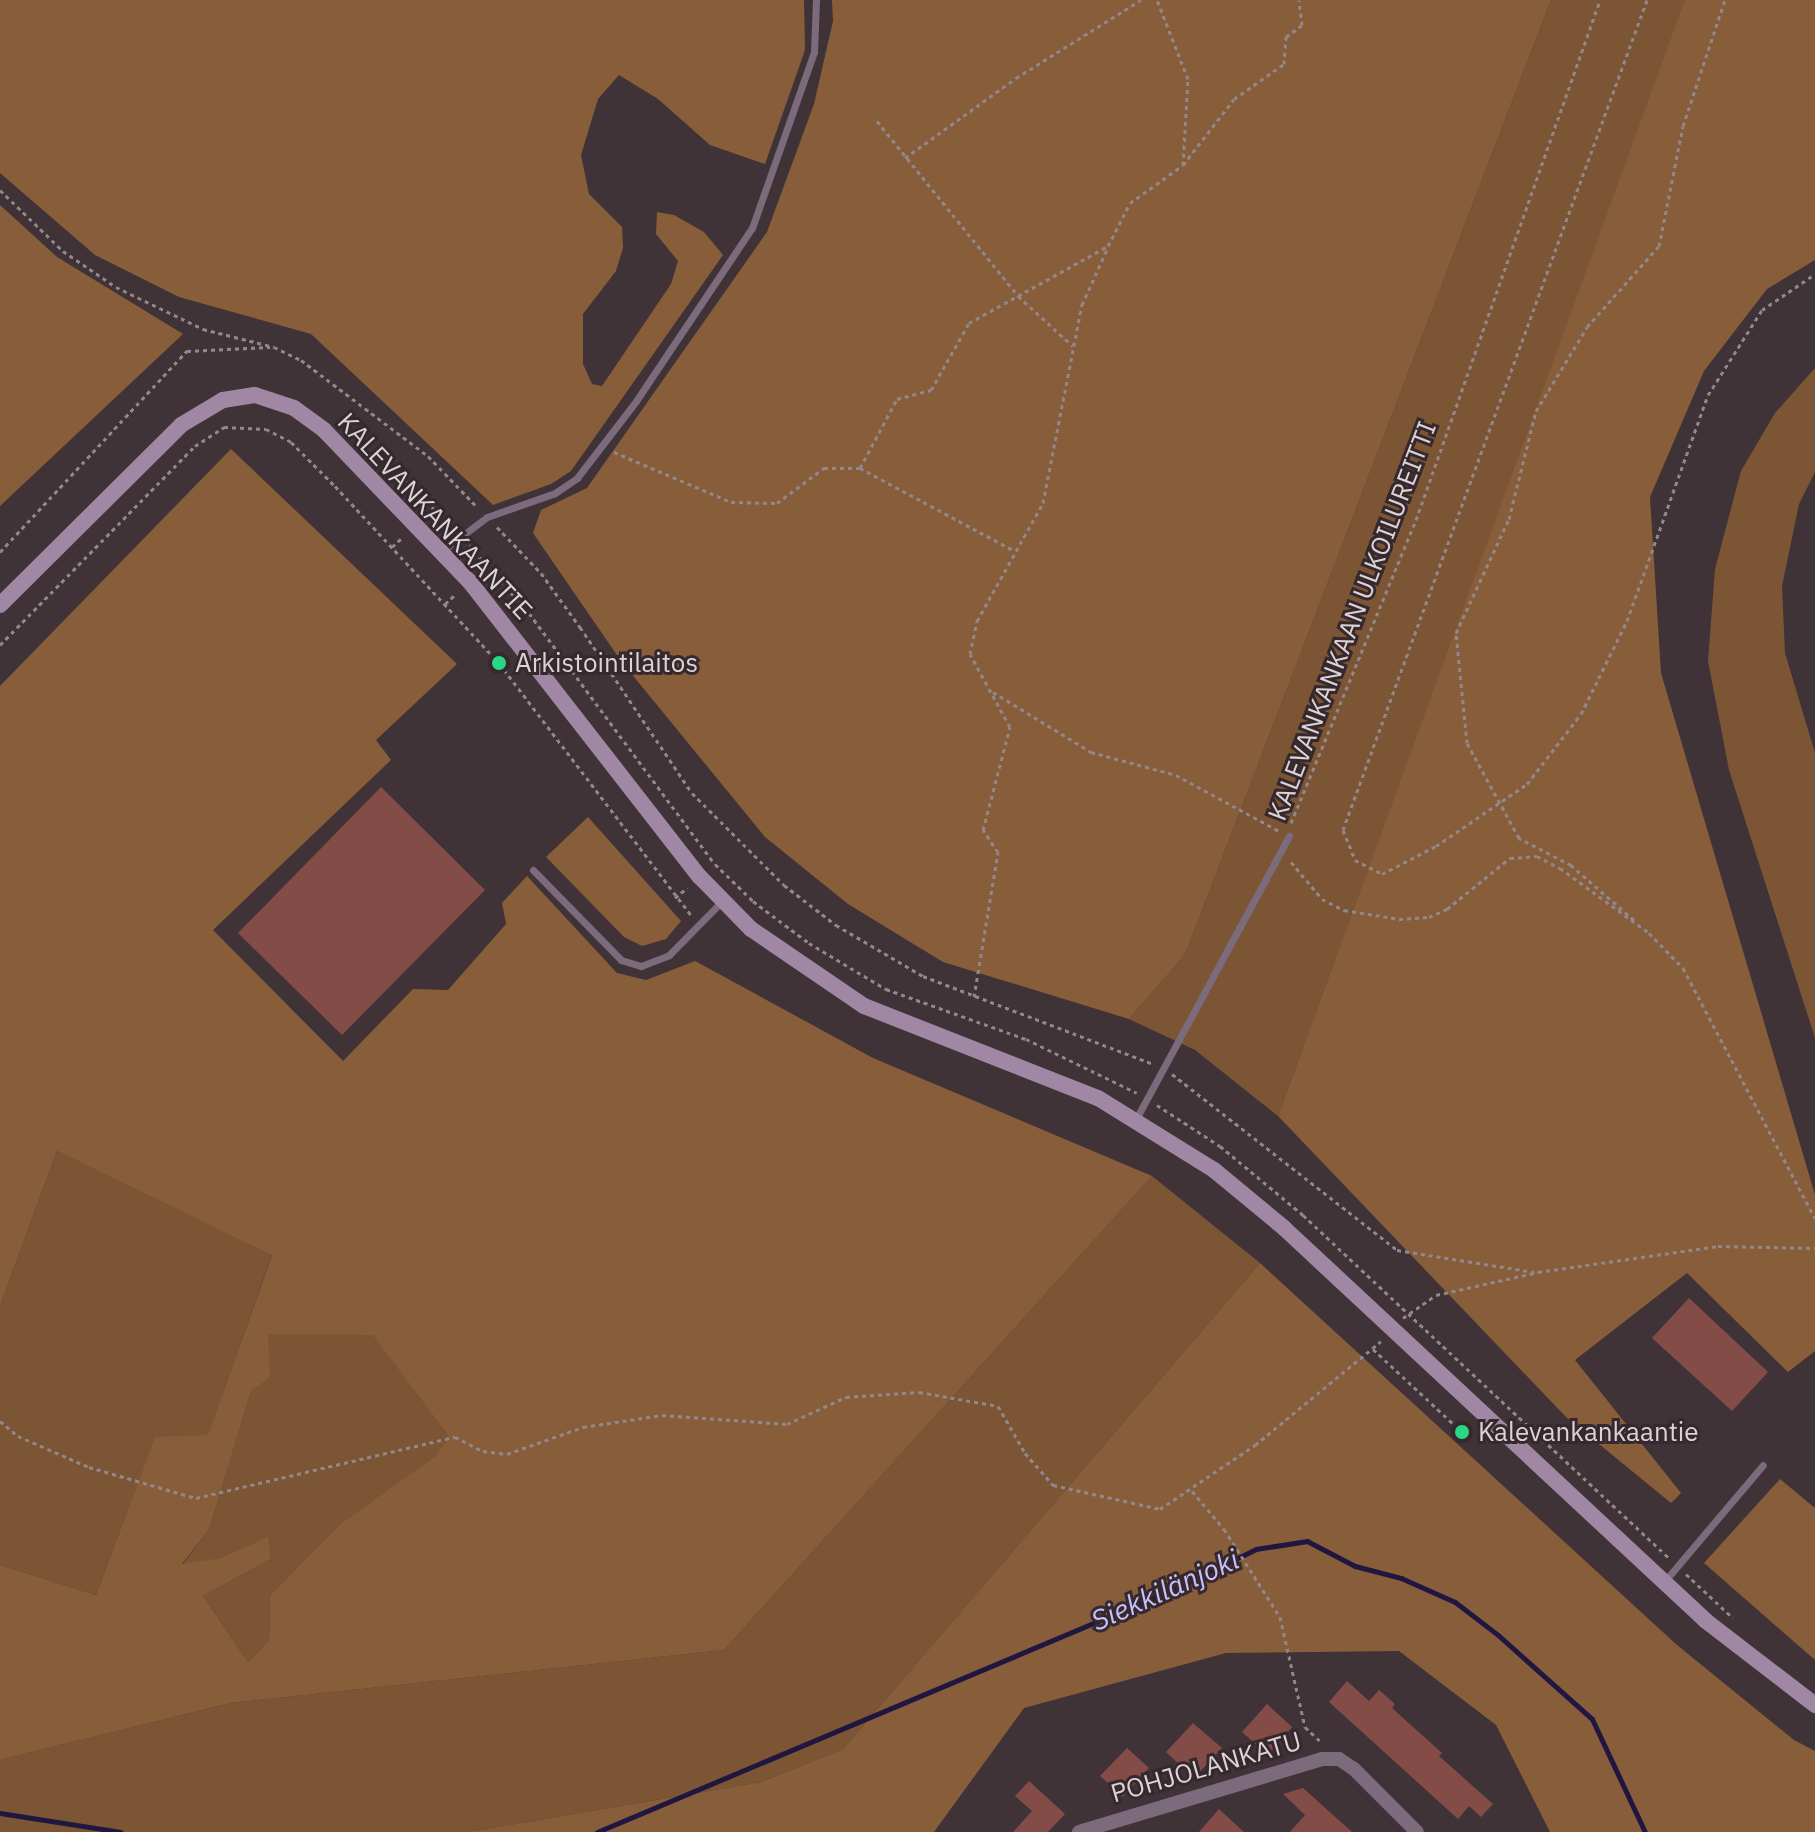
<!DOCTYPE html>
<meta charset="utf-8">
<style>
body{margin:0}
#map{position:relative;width:1815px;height:1832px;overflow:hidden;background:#403338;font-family:"IBM Plex Sans",sans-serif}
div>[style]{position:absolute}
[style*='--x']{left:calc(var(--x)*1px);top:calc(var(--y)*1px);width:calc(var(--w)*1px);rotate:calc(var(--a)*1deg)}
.green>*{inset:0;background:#7c5535}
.forest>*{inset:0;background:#885d3a}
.stream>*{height:5px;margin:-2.5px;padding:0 2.5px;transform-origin:2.5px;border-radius:2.5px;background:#201740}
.building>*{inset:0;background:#834c46}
.path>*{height:3px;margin-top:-1.5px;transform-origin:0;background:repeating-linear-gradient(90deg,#92878b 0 4px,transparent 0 8px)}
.lane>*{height:7px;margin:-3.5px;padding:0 3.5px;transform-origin:3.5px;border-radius:3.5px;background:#7b6b7d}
.street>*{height:14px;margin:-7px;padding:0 7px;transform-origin:7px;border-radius:7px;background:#7b6b7d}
.secondary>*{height:16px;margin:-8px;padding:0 8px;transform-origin:8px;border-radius:8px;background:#a087a4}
.dots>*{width:22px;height:22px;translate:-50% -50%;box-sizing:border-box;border:4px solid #36292e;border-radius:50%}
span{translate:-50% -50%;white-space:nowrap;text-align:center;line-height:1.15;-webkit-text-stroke:6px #36292e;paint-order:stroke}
.street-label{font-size:26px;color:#dcd3d6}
.poi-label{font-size:26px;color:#dcd3d6}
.left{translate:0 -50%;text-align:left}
.water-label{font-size:28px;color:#c8c1fe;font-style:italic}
</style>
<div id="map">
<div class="green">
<div style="clip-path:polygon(1551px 0,1686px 0,1278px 1116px,1195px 1050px,1129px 1019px,1185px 955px)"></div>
<div style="clip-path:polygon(1815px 368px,1815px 472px,1799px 504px,1782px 586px,1785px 653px,1815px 753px,1815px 1038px,1729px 770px,1708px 661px,1715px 569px,1741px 471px,1775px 413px)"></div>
<div style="clip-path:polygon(57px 1151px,272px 1254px,208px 1436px,155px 1438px,96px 1595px,0 1565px,0 1306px)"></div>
<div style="clip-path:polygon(1152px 1176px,1260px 1263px,843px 1749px,761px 1782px,468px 1832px,0 1832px,0 1760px,231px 1703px,724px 1650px)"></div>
<div style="clip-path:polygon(268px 1334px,373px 1334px,449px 1437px,437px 1456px,341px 1523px,270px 1595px,269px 1640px,248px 1662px,203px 1596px,271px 1559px,267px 1538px,219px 1558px,182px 1565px,209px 1530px)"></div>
</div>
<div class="forest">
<div style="clip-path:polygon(0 0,804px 0,805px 50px,765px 164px,710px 145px,658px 99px,619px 75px,598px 99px,581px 155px,589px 194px,622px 227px,623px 248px,616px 271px,583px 314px,583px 364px,592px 384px,602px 386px,671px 284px,678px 261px,656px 234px,657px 212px,674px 215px,704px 232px,723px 255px,571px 471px,551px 484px,493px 505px,311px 334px,179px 297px,95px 255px,0 173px)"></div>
<div style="clip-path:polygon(832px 0,1551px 0,1185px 955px,1129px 1019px,943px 962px,848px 904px,765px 837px,621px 661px,533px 533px,541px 510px,587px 488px,767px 232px,814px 104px,833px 21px)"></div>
<div style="clip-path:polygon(1685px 0,1815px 0,1815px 260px,1767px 289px,1704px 371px,1650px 497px,1661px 673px,1815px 1195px,1815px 1351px,1788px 1372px,1687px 1273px,1575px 1360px,1681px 1493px,1671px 1503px,1566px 1417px,1278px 1116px)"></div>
<div style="clip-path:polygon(0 205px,57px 257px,183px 334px,0 506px)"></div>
<div style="clip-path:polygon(evenodd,231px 449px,457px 664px,376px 740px,391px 760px,213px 930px,343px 1061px,413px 989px,448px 990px,506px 924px,502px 903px,527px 876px,617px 973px,646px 980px,695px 961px,873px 1058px,1152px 1176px,724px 1650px,231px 1703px,0 1760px,0 1565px,96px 1595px,155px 1437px,208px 1435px,272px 1255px,57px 1151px,0 1306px,0 686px,231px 449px,268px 1334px,373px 1335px,449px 1437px,436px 1456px,341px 1523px,270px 1595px,269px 1640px,248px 1662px,203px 1596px,271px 1559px,268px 1537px,219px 1558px,182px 1564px,209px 1530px,251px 1391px,270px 1377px,268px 1334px)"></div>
<div style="clip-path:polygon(588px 817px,681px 921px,666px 939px,642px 946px,624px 937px,546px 857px)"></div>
<div style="clip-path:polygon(1260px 1263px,1677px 1645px,1794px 1740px,1815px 1751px,1815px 1832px,1550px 1832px,1496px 1725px,1399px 1651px,1226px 1653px,1024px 1708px,934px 1832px,468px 1832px,761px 1782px,843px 1749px)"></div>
<div style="clip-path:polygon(1780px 1479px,1815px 1508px,1815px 1660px,1704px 1563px)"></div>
</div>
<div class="stream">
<div style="--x:0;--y:1813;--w:122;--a:8.9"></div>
<div style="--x:597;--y:1832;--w:618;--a:-22.83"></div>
<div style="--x:1167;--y:1592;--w:99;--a:-25.8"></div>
<div style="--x:1256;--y:1549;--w:52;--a:-8.9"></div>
<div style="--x:1307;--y:1541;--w:54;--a:27.5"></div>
<div style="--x:1355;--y:1566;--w:48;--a:14.6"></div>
<div style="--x:1401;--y:1578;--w:59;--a:24"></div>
<div style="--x:1455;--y:1602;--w:54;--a:37.5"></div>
<div style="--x:1498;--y:1635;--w:126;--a:41.8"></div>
<div style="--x:1592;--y:1719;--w:125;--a:64.9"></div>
</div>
<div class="building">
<div style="clip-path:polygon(381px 787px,485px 890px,342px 1035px,238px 933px)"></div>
<div style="clip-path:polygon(1689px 1298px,1768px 1372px,1732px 1411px,1652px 1338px)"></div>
<div style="clip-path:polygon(1347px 1681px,1369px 1701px,1379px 1690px,1395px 1704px,1392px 1708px,1442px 1753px,1439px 1756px,1493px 1804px,1481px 1817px,1469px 1806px,1458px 1819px,1329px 1702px)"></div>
<div style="clip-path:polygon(1267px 1704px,1292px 1727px,1268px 1755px,1242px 1732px)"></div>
<div style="clip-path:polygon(1193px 1723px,1222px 1748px,1194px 1778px,1166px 1752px)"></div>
<div style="clip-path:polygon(1127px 1748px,1149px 1768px,1123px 1797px,1100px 1776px)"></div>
<div style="clip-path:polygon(1029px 1781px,1065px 1814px,1048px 1832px,1013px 1832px,1032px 1811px,1015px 1796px)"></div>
<div style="clip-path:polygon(1303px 1788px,1352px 1832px,1290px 1832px,1305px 1815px,1283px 1794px)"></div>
<div style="clip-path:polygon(1219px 1809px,1244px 1832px,1199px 1832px)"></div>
</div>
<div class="path">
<div style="--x:1647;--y:0;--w:884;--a:110.12"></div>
<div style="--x:1343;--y:830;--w:32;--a:68"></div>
<div style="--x:1355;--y:860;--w:30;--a:27"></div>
<div style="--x:1382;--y:874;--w:61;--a:-27.4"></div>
<div style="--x:1436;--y:846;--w:110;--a:-34.3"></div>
<div style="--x:1527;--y:784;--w:88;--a:-52.4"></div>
<div style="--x:1581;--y:714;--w:104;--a:-63.7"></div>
<div style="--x:1627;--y:621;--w:240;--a:-70.3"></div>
<div style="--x:1708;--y:395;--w:101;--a:-57.6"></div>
<div style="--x:1762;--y:310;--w:64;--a:-34.2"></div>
<div style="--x:877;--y:121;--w:225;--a:51.1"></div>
<div style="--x:1018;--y:296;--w:74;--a:42.3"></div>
<div style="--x:905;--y:158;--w:137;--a:-35.8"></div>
<div style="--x:1016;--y:78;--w:147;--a:-32"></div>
<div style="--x:1183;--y:165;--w:83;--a:-52.3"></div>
<div style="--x:1234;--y:99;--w:61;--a:-35"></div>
<div style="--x:1284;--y:64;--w:27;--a:-86"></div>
<div style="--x:1286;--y:37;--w:20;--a:-37"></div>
<div style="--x:1302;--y:25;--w:25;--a:-97"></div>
<div style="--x:0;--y:190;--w:88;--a:44.1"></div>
<div style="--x:63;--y:251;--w:64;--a:34.2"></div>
<div style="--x:116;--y:287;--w:97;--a:25.8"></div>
<div style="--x:203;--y:329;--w:73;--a:14.2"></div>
<div style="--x:274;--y:347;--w:30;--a:26"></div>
<div style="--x:301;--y:360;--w:159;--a:37.1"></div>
<div style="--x:428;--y:456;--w:71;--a:46.1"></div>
<div style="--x:375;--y:451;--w:110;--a:44.6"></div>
<div style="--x:614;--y:452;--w:127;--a:23.1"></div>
<div style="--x:731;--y:502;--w:46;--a:1.2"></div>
<div style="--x:777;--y:503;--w:59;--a:-36.7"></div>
<div style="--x:824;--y:468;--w:36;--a:0"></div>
<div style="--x:860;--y:468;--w:78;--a:-61.8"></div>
<div style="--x:897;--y:399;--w:35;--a:-15"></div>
<div style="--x:931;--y:390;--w:77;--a:-60.4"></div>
<div style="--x:969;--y:323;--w:159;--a:-29"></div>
<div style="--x:1108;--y:246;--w:48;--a:-62.9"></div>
<div style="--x:1130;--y:203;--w:65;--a:-35.6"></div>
<div style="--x:1183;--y:165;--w:86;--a:-86.7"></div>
<div style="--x:1188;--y:79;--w:85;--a:-111.4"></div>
<div style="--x:860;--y:468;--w:176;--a:28.2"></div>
<div style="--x:497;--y:527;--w:64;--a:46.3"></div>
<div style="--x:541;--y:573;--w:67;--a:54.2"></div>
<div style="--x:580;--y:627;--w:200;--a:56"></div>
<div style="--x:692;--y:793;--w:130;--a:45"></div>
<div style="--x:784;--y:885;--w:66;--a:37.6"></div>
<div style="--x:836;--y:925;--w:101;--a:30.4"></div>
<div style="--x:923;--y:976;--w:244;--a:20.9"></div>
<div style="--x:469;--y:545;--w:91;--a:48.6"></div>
<div style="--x:529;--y:613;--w:312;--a:53.5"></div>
<div style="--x:715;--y:864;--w:53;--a:44.2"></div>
<div style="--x:753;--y:901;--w:70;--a:36.9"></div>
<div style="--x:809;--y:943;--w:90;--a:30.9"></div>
<div style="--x:886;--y:989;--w:149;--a:19.7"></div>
<div style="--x:1026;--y:1039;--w:123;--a:25.9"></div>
<div style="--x:392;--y:547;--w:16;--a:-43"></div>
<div style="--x:0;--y:552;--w:275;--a:-47.1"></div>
<div style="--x:187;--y:351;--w:83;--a:-2.8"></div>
<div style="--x:445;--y:604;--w:16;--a:-43"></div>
<div style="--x:0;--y:645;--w:279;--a:-45.6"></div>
<div style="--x:195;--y:446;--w:35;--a:-33"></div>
<div style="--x:224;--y:427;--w:42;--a:2.7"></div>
<div style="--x:266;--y:429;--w:28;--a:27"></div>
<div style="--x:291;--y:442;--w:62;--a:45"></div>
<div style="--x:335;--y:486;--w:241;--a:47.2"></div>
<div style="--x:499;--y:663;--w:317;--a:52.7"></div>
<div style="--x:993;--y:692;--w:115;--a:31.5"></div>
<div style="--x:1091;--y:752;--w:88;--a:15.1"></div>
<div style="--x:1176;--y:775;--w:117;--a:28.5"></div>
<div style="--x:1291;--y:823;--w:328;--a:-67.6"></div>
<div style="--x:1416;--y:520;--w:552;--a:-70.51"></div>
<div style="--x:1291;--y:862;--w:48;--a:50"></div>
<div style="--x:1322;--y:899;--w:25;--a:27"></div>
<div style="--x:1344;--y:910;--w:56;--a:9.3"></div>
<div style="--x:1399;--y:919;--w:30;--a:-4"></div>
<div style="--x:1429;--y:917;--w:20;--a:-24"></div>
<div style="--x:1447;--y:909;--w:81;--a:-39"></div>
<div style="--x:1510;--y:858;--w:27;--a:-4"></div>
<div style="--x:1537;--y:856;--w:26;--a:28"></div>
<div style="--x:1560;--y:868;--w:110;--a:36.1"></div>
<div style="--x:1649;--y:933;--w:49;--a:45.8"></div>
<div style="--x:1683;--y:968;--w:283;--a:62.2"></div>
<div style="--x:675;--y:898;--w:16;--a:-40"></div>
<div style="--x:1634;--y:920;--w:84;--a:-138.9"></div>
<div style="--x:1571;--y:865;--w:59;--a:-152.6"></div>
<div style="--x:1519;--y:838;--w:108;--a:-118.7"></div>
<div style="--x:1467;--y:743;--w:111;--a:-95.7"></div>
<div style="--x:1456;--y:633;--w:126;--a:-65.1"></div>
<div style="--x:1509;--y:519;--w:111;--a:-76"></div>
<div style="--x:1536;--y:411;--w:98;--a:-58.7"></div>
<div style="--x:1587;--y:327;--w:108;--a:-48.4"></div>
<div style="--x:1659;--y:246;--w:122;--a:-78.7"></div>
<div style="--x:1683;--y:126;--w:133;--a:-71.6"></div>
<div style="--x:974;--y:997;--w:147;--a:-80.6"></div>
<div style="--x:998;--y:852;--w:27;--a:-124"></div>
<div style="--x:983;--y:830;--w:106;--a:-75.3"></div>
<div style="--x:1010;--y:727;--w:83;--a:-118.7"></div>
<div style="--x:970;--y:654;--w:34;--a:-78"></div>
<div style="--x:977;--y:621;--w:135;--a:-60.8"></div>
<div style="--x:1043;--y:503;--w:202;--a:-78.9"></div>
<div style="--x:1082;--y:305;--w:61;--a:-65.9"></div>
<div style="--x:1172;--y:1074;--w:286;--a:38"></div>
<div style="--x:1397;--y:1250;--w:139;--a:9.1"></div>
<div style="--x:1157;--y:1105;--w:75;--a:33.1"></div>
<div style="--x:1220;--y:1146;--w:108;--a:39.7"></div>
<div style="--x:1303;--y:1215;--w:502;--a:43.14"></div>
<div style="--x:1403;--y:1318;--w:40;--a:-34.9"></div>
<div style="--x:1436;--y:1295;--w:105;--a:-12.7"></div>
<div style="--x:1538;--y:1272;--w:182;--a:-8.2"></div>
<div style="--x:1718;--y:1246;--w:97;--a:1.2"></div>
<div style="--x:1373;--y:1349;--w:122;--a:43"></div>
<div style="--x:0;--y:1421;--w:23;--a:40"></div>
<div style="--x:18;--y:1436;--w:77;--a:23.6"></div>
<div style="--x:89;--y:1467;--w:111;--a:16.2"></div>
<div style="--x:196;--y:1498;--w:266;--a:-13.3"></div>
<div style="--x:455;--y:1437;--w:31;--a:27"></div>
<div style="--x:483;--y:1451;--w:24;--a:7"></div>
<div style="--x:507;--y:1454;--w:81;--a:-19.6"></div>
<div style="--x:583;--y:1427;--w:80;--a:-8.6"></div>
<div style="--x:662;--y:1415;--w:125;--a:4.1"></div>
<div style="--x:787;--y:1424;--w:65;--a:-24.6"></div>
<div style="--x:846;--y:1397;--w:73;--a:-3.9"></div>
<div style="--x:919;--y:1392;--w:80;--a:10"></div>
<div style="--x:998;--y:1406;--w:54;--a:60.1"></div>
<div style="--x:1025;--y:1453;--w:43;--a:48.8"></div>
<div style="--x:1053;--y:1485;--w:110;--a:12.6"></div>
<div style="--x:1160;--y:1509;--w:115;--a:-34"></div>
<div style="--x:1255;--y:1445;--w:163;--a:-39.5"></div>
<div style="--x:1192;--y:1491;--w:50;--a:49.9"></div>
<div style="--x:1224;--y:1529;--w:104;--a:57.5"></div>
<div style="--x:1280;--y:1617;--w:113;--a:77.2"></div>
<div style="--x:1305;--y:1727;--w:23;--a:43"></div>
<div style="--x:1686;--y:1574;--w:64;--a:43.1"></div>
</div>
<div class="lane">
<div style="--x:442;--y:551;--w:56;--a:-37.1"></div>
<div style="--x:487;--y:517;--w:72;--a:-19.4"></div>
<div style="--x:555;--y:493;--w:27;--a:-34"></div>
<div style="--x:577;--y:478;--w:97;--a:-52.5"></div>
<div style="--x:636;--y:401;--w:208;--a:-56.2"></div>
<div style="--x:752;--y:228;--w:187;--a:-70.6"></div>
<div style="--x:814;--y:52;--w:52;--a:-87.8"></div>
<div style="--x:533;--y:870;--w:126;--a:45.6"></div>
<div style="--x:621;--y:960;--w:21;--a:17"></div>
<div style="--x:641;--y:966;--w:30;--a:-21"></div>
<div style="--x:669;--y:955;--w:77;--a:-45.5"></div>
<div style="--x:1136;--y:1119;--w:322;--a:-61.6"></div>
<div style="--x:1664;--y:1582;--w:153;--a:-49.8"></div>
</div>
<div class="street">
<div style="--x:1079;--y:1832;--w:254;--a:-16.7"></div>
<div style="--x:1322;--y:1759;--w:17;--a:0"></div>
<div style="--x:1339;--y:1759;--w:18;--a:34"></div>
<div style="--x:1354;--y:1769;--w:89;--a:45"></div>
</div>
<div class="secondary">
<div style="--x:0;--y:605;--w:255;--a:-44.8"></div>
<div style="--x:181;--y:425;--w:49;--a:-30.8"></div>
<div style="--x:223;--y:400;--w:32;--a:-9"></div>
<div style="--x:255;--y:395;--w:41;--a:18.4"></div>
<div style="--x:294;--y:408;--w:37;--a:36"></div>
<div style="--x:324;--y:430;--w:211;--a:46.2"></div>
<div style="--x:470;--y:582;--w:374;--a:52.1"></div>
<div style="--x:700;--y:877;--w:73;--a:45.6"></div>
<div style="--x:751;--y:929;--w:137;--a:34.3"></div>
<div style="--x:864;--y:1006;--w:251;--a:21.5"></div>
<div style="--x:1098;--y:1098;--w:137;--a:31.8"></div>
<div style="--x:1214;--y:1170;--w:91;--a:39.6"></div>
<div style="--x:1284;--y:1228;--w:577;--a:42.96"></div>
<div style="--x:1706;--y:1621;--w:138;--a:37.6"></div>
</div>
<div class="dots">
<div style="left:499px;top:663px;background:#29d885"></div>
<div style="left:1462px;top:1432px;background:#29d885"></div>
</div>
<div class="street-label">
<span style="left:435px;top:516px;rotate:47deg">KALEVANKANKAANTIE</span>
<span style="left:1352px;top:621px;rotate:-69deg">KALEVANKANKAAN ULKOILUREITTI</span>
<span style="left:1206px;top:1767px;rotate:-16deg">POHJOLANKATU</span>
</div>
<div class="poi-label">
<span class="left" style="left:515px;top:663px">Arkistointilaitos</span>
<span class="left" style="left:1478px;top:1432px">Kalevankankaantie</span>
</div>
<div class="water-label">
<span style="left:1165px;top:1590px;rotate:-24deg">Siekkilänjoki</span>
</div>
</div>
